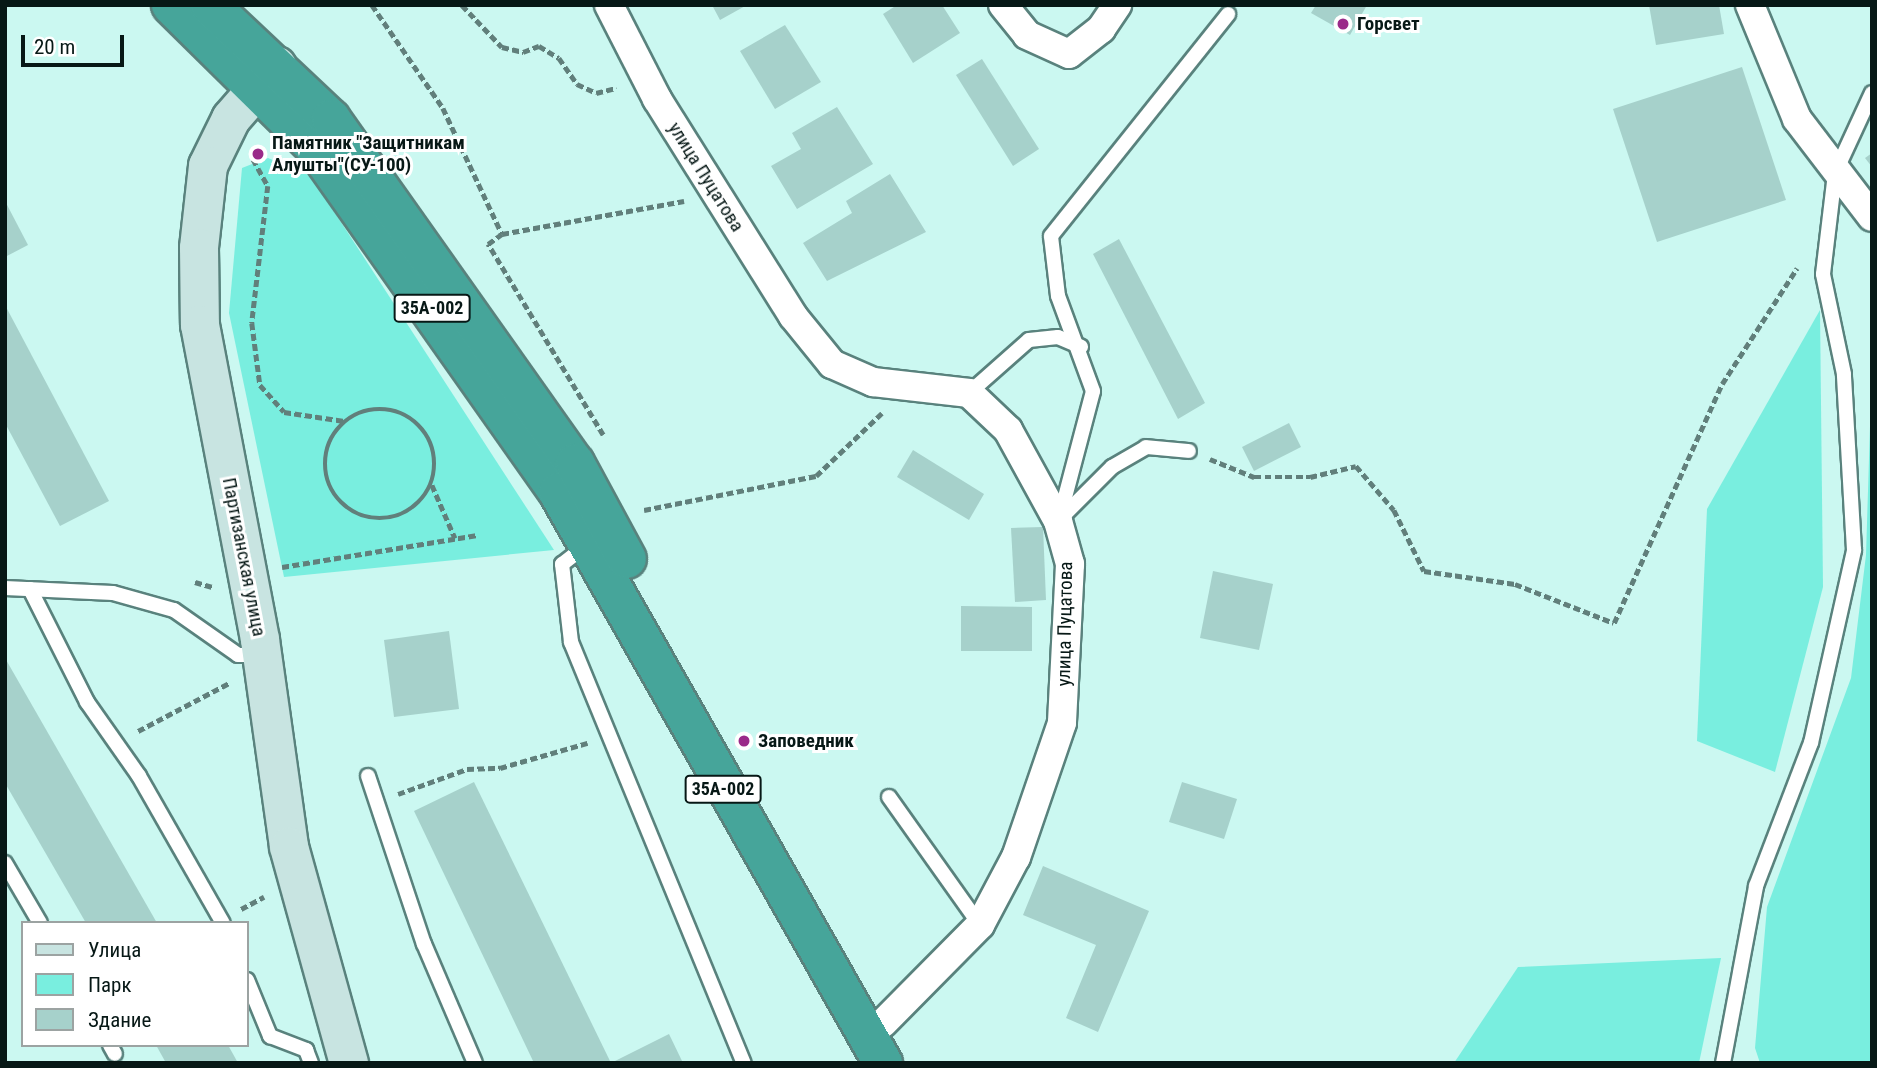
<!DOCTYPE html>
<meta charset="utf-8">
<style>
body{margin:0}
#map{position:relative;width:1877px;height:1068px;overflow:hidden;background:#cbf8f1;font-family:"Roboto Condensed",sans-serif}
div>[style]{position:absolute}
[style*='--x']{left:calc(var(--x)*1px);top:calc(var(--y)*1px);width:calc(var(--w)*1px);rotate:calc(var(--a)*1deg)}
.green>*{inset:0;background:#79eedf}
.building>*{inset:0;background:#a6d1cb}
.path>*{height:4.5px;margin-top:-2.25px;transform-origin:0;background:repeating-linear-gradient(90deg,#617f7b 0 7px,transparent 0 10.5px)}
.path>.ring{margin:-2.25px;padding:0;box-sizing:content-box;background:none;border:4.5px solid #617f7b;border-radius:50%}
.roads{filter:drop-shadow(2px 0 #59827d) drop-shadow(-2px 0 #59827d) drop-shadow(0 2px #59827d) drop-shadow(0 -2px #59827d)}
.lane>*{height:14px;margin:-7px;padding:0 7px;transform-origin:7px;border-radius:7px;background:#fff}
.street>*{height:28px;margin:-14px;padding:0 14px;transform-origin:14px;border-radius:14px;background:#fff}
.secondary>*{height:38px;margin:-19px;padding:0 19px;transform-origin:19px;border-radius:19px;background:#c8e4e1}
.highway>*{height:38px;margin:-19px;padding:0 19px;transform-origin:19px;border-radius:19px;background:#46a59a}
.dots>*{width:19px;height:19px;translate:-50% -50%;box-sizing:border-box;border:4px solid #fff;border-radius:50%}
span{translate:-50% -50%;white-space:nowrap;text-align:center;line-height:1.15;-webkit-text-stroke:6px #fff;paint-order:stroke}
.shield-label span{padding:2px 5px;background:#fff;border:2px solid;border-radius:5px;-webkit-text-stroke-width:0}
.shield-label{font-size:18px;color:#071816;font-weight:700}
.poi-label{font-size:19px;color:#071816;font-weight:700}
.left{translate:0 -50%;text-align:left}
.street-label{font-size:19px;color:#071816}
.frame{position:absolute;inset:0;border:7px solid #071816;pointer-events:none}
.legend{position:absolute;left:21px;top:921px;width:228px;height:126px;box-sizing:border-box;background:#fff;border:2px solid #9ca3a2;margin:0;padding:9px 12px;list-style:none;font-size:21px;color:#071816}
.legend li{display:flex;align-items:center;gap:14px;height:35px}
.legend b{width:35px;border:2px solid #9ca3a2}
.scale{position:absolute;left:21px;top:35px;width:103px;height:32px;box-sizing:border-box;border:4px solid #071816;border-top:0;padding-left:9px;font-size:21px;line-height:24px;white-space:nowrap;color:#071816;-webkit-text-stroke:5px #fff;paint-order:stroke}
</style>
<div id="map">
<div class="green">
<div style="clip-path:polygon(268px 158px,311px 176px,554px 550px,284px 577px,229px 313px,242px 168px)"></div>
<div style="clip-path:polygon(1820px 310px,1823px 587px,1775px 772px,1697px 741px,1707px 509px)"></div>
<div style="clip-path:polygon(1872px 362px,1872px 1063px,1760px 1063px,1755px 1048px,1767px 907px,1851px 678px,1866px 555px)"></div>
<div style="clip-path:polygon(1721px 958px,1699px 1063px,1454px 1063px,1518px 967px)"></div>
</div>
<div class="building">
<div style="clip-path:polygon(712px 5px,747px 5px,720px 20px)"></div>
<div style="clip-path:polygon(897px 5px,942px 5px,960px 33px,913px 63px,883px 14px)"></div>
<div style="clip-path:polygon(1316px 5px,1367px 5px,1350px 35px,1311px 13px)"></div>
<div style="clip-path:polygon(1649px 5px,1719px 5px,1724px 34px,1656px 45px)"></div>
<div style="clip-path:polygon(785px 25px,821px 82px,775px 109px,740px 51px)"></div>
<div style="clip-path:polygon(982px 59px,1039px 149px,1013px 166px,956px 75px)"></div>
<div style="clip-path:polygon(1742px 67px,1786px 200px,1657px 242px,1613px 109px)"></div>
<div style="clip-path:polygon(837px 107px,873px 164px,797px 209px,771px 166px,801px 149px,792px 133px)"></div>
<div style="clip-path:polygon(1872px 153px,1872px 167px,1865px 158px)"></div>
<div style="clip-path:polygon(890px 174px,926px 232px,827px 281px,803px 243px,852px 213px,846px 201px)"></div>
<div style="clip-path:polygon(5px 201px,28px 245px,5px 257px)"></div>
<div style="clip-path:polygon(1119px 239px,1205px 403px,1178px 419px,1093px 254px)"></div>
<div style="clip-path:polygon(5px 305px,109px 501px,60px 526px,5px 423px)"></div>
<div style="clip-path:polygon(1289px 423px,1301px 447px,1254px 471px,1242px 447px)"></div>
<div style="clip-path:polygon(913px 450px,984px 494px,969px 520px,897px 477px)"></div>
<div style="clip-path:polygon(1043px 527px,1046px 600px,1015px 602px,1011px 528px)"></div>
<div style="clip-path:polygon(1213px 571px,1273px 584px,1259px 650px,1200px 638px)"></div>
<div style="clip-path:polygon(961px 606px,1032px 607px,1032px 651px,961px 651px)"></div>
<div style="clip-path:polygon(449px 631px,459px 709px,394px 717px,384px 640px)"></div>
<div style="clip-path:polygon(5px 658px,157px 923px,86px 923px,5px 783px)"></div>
<div style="clip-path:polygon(474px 782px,611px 1063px,534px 1063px,414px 811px)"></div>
<div style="clip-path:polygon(1182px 782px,1237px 799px,1224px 839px,1169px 822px)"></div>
<div style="clip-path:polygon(1043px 866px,1149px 911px,1098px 1032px,1066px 1018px,1096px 945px,1023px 915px)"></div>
<div style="clip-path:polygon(669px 1034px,683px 1063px,611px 1063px)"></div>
<div style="clip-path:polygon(156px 1045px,228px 1045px,238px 1063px,166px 1063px)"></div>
</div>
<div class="path">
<div style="--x:372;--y:5;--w:125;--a:55.4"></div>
<div style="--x:443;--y:108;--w:139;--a:64.9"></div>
<div style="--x:462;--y:5;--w:58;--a:46.4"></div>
<div style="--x:502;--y:47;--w:22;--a:13"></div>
<div style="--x:523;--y:52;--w:17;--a:-21"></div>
<div style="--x:539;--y:46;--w:23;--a:31"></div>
<div style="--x:559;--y:58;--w:32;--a:55"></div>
<div style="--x:577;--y:84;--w:21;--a:25"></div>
<div style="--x:596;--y:93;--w:21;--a:-14"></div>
<div style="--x:253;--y:159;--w:31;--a:61"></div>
<div style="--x:268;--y:186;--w:138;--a:96.7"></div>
<div style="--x:252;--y:323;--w:63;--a:82.6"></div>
<div style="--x:260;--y:385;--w:36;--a:48"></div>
<div style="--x:284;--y:412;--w:61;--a:8.5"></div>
<div class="ring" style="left:325px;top:409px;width:105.5px;height:105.5px"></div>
<div style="--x:603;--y:435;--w:223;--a:-121.1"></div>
<div style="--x:488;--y:244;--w:17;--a:-36"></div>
<div style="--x:502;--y:234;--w:185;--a:-10.3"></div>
<div style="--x:1210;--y:459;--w:48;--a:22.2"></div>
<div style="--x:1254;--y:477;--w:56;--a:0"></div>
<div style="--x:1310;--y:477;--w:47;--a:-13.4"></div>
<div style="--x:1356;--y:466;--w:58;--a:49.2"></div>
<div style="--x:1394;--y:510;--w:68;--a:63.8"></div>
<div style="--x:1424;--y:571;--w:92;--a:8.1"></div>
<div style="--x:1515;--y:584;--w:106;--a:21.5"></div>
<div style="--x:1614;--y:623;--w:262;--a:-65.7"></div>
<div style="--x:1722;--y:384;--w:138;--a:-57.1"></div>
<div style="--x:432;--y:485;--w:58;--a:66.5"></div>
<div style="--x:644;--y:510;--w:175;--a:-11.2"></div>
<div style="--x:816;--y:476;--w:91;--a:-43.7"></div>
<div style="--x:282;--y:567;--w:198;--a:-9.3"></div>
<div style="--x:195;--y:582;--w:19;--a:16"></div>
<div style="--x:138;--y:731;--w:103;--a:-27.8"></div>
<div style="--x:398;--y:794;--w:73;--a:-19.9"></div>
<div style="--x:467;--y:769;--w:33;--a:-2"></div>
<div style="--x:500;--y:768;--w:91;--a:-16"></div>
<div style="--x:241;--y:909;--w:26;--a:-28"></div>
</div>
<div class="roads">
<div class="lane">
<div style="--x:969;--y:393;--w:80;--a:-41.5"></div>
<div style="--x:1029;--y:340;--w:29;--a:-6"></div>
<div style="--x:1058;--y:337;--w:25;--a:23"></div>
<div style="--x:1059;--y:520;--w:133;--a:-75.2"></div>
<div style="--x:1093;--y:391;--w:101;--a:-110.2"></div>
<div style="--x:1058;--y:296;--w:60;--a:-96.7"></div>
<div style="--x:1051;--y:236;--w:284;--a:-51.4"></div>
<div style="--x:1059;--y:520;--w:75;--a:-45"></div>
<div style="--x:1112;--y:467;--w:39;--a:-30"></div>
<div style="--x:1146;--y:447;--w:43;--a:5.3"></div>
<div style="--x:588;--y:544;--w:33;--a:142"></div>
<div style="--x:562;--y:564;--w:79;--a:83.4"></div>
<div style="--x:571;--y:642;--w:455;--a:67.7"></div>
<div style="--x:5;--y:588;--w:108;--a:2.7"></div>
<div style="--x:113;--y:593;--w:63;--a:15.6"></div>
<div style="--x:174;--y:610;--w:78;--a:35.1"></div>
<div style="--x:238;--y:655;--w:15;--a:0"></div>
<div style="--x:253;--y:655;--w:9;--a:-69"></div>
<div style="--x:30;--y:589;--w:127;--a:63.2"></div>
<div style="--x:87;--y:702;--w:90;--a:54.9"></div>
<div style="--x:139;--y:776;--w:169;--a:60.3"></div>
<div style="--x:368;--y:776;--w:177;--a:71.6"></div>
<div style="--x:424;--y:944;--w:129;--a:66.8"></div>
<div style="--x:889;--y:797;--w:157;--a:54.6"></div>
<div style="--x:5;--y:863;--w:69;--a:59.7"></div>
<div style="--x:247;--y:980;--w:61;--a:67.7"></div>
<div style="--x:270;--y:1036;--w:39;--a:21"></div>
<div style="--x:306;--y:1050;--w:14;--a:69"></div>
<div style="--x:110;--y:1045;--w:10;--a:61"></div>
<div style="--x:1723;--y:1063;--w:180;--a:-79.4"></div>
<div style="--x:1756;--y:886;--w:153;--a:-69"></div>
<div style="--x:1811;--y:743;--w:198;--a:-77.4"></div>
<div style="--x:1854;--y:550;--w:176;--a:-93.3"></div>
<div style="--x:1844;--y:374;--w:102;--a:-101.9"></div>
<div style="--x:1823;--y:274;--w:102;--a:-83.2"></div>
<div style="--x:1835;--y:173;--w:88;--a:-65.2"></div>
</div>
<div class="street">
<div style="--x:609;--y:5;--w:106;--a:62.9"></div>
<div style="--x:657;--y:99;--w:256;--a:57.9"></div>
<div style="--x:793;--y:316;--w:62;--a:50.9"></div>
<div style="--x:832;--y:364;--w:45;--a:23.7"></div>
<div style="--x:873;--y:382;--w:97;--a:6.5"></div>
<div style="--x:969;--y:393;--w:54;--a:43.5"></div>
<div style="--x:1008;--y:430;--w:104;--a:61.2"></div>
<div style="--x:1058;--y:521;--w:45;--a:74.4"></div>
<div style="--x:1070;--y:564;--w:159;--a:92.9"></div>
<div style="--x:1062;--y:723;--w:142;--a:108.9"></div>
<div style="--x:1016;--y:857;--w:77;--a:117.9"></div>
<div style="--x:980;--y:925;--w:138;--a:134.7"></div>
<div style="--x:1003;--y:5;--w:38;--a:51"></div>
<div style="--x:1027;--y:35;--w:46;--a:24.3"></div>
<div style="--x:1069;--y:54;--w:41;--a:-38"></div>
<div style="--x:1101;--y:29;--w:29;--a:-56"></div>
<div style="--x:1750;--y:5;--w:123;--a:67.6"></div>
<div style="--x:1797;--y:119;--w:123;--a:52.6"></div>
</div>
<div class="secondary">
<div style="--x:277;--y:66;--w:70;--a:131"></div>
<div style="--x:231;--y:119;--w:52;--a:116.1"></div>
<div style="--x:208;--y:166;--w:82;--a:96.3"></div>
<div style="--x:199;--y:248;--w:77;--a:89.3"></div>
<div style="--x:200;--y:325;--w:321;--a:79.2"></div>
<div style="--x:260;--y:640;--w:209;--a:82"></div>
<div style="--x:289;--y:847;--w:224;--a:74.5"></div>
</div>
<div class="highway">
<div style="--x:171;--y:5;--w:201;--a:44.6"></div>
<div style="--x:314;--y:146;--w:423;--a:54.8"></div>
<div style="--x:558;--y:492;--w:657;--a:60.35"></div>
<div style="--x:210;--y:5;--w:166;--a:43.3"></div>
<div style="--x:331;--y:119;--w:422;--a:54.7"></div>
<div style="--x:575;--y:463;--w:109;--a:61.6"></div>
</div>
</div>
<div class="dots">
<div style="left:1343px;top:24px;background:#9a2a89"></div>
<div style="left:258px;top:154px;background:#9a2a89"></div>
<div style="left:744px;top:741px;background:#9a2a89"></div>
</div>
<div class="shield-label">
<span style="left:432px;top:308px">35А-002</span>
<span style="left:723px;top:789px">35А-002</span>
</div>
<div class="poi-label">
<span class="left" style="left:1357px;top:24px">Горсвет</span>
<span class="left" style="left:272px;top:154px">Памятник "Защитникам<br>Алушты"(СУ-100)</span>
<span class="left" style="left:758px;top:741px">Заповедник</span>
</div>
<div class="street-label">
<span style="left:706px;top:177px;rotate:58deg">улица Пуцатова</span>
<span style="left:244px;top:557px;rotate:79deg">Партизанская улица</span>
<span style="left:1065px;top:624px;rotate:-89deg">улица Пуцатова</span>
</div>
<div class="frame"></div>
<ul class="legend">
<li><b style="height:9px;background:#c8e4e1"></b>Улица</li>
<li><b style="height:19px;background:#79eedf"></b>Парк</li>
<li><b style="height:19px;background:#a6d1cb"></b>Здание</li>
</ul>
<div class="scale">20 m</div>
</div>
